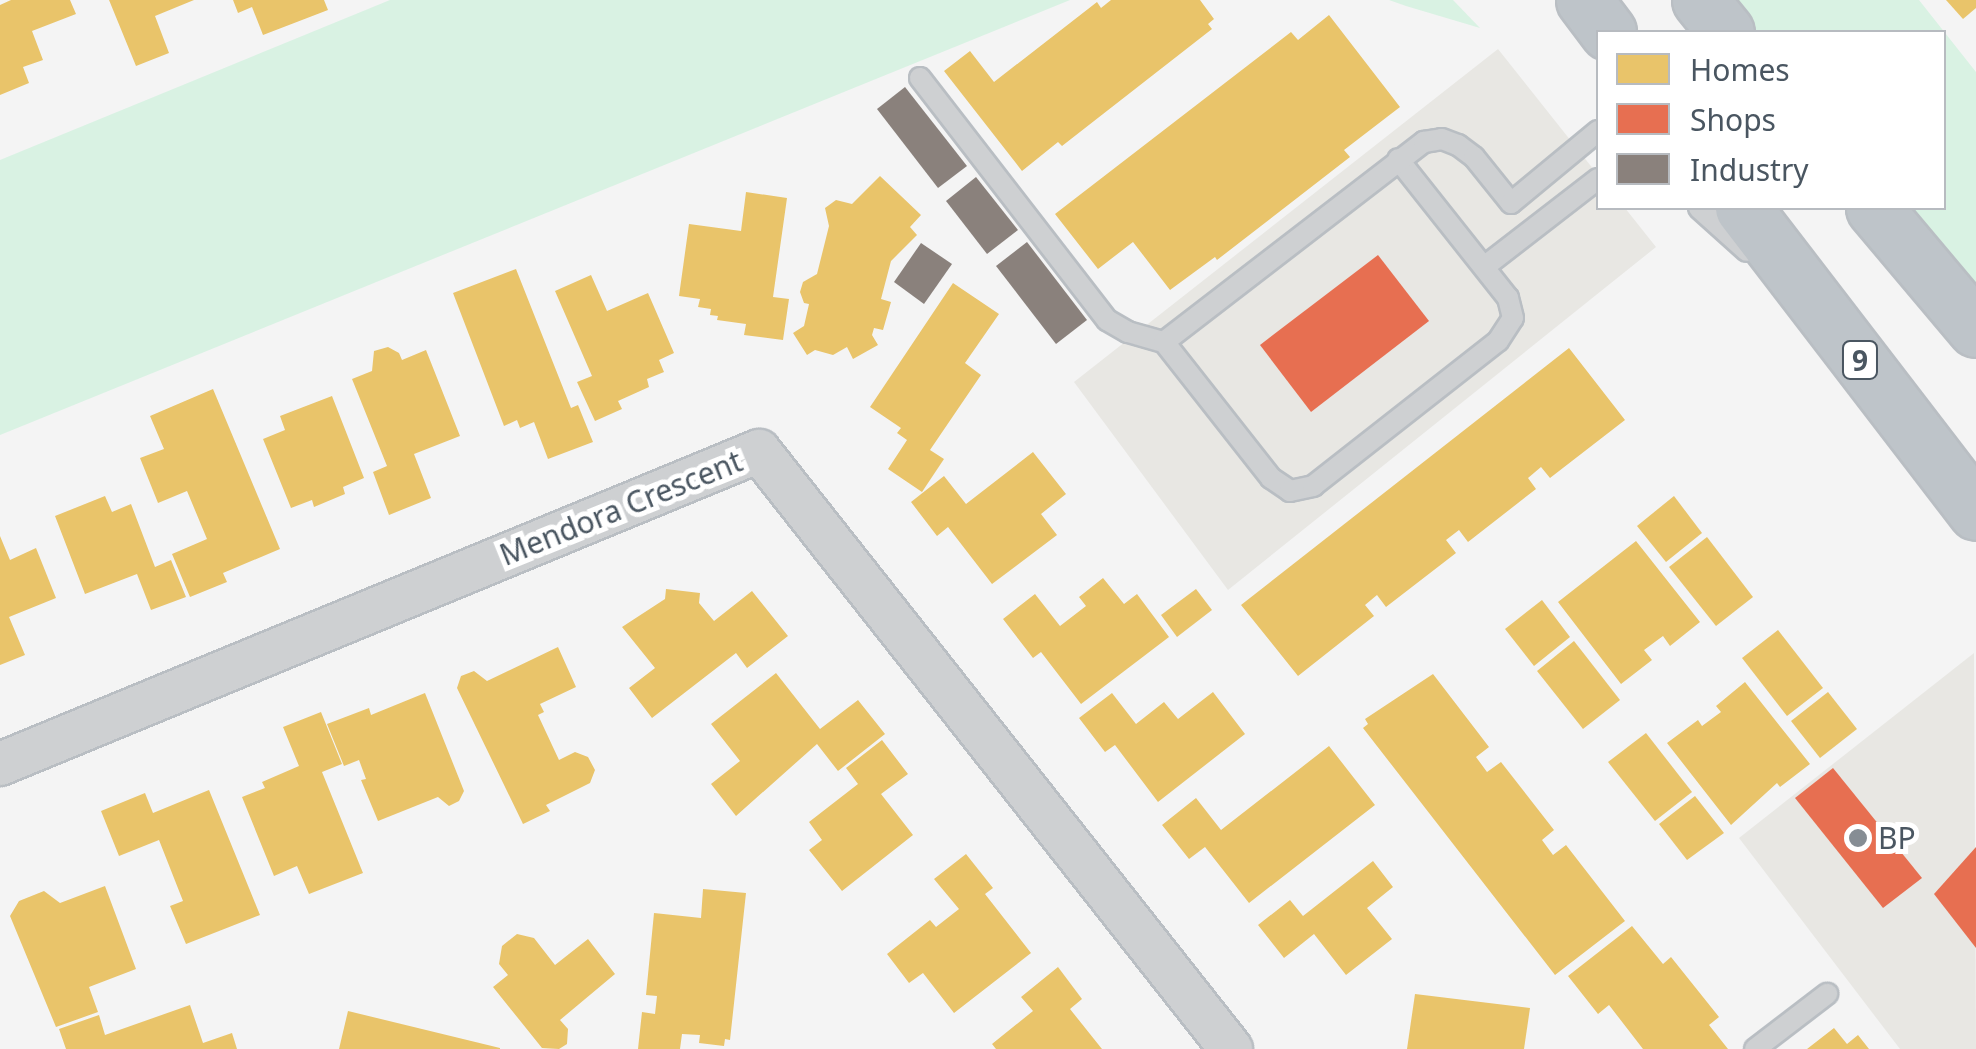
<!DOCTYPE html>
<style>
body{margin:0}
#map{position:relative;width:1976px;height:1049px;overflow:hidden;background:#f4f4f4;font-family:"Noto Sans",sans-serif}
div>[style]{position:absolute}
[style*='--x']{left:calc(var(--x)*1px);top:calc(var(--y)*1px);width:calc(var(--w)*1px);rotate:calc(var(--a)*1deg)}
.commercial>*{inset:0;background:#e8e7e3}
.green>*{inset:0;background:#d9f2e3}
.homes>*{inset:0;background:#e9c46a}
.shops>*{inset:0;background:#e76f51}
.industry>*{inset:0;background:#8a817c}
.roads{filter:drop-shadow(2px 0 #b9bec3) drop-shadow(-2px 0 #b9bec3) drop-shadow(0 2px #b9bec3) drop-shadow(0 -2px #b9bec3)}
.lane>*{height:20px;margin:-10px;padding:0 10px;transform-origin:10px;border-radius:10px;background:#ced0d2}
.street>*{height:42px;margin:-21px;padding:0 21px;transform-origin:21px;border-radius:21px;background:#ced0d2}
.highway>*{height:55px;margin:-27.5px;padding:0 27.5px;transform-origin:27.5px;border-radius:27.5px;background:#bec4c9}
.dots>*{width:28px;height:28px;translate:-50% -50%;box-sizing:border-box;border:5px solid #fff;border-radius:50%}
span{translate:-50% -50%;white-space:nowrap;text-align:center;line-height:1.15;-webkit-text-stroke:10px #fff;paint-order:stroke}
.shield-label span{padding:2px 8px;background:#fff;border:2px solid;border-radius:8px;-webkit-text-stroke-width:0}
.shield-label{font-size:28px;color:#4a5661;font-weight:700}
.street-label{font-size:30px;color:#4a5661}
.poi-label{font-size:30px;color:#4a5661}
.left{translate:0 -50%;text-align:left}
.legend{position:absolute;left:1596px;top:30px;width:350px;height:180px;box-sizing:border-box;background:#fff;border:2px solid #b7bbc0;margin:0;padding:12px 18px;list-style:none;font-size:30px;color:#4a5661}
.legend li{display:flex;align-items:center;gap:20px;height:50px}
.legend b{width:50px;border:2px solid #b7bbc0}
</style>
<div id="map">
<div class="commercial">
<div style="clip-path:polygon(1498px 49px,1598px 175px,1598px 208px,1625px 208px,1656px 247px,1228px 590px,1074px 382px)"></div>
<div style="clip-path:polygon(1974px 653px,1976px 1049px,1900px 1049px,1739px 838px)"></div>
</div>
<div class="green">
<div style="clip-path:polygon(390px 0,1070px 0,0 435px,0 160px)"></div>
<div style="clip-path:polygon(1389px 0,1453px 0,1480px 28px,1406px 6px)"></div>
<div style="clip-path:polygon(1700px 0,1919px 0,1976px 72px,1976px 329px,1874px 208px,1944px 208px,1944px 32px,1726px 32px)"></div>
</div>
<div class="homes">
<div style="clip-path:polygon(11px 0,70px 0,76px 14px,32px 31px,43px 60px,23px 67px,29px 83px,0 95px,0 5px)"></div>
<div style="clip-path:polygon(109px 0,194px 0,155px 16px,169px 53px,136px 66px)"></div>
<div style="clip-path:polygon(233px 0,324px 0,328px 10px,263px 35px,252px 7px,238px 13px)"></div>
<div style="clip-path:polygon(1111px 0,1200px 0,1214px 19px,1208px 24px,1212px 29px,1062px 146px,1058px 142px,1022px 171px,944px 71px,970px 51px,994px 82px,1097px 2px,1101px 8px)"></div>
<div style="clip-path:polygon(1946px 0,1976px 0,1976px 8px,1963px 19px)"></div>
<div style="clip-path:polygon(1329px 15px,1400px 107px,1344px 150px,1350px 157px,1217px 260px,1215px 257px,1170px 290px,1133px 242px,1098px 269px,1055px 214px,1291px 32px,1298px 40px)"></div>
<div style="clip-path:polygon(880px 176px,921px 215px,910px 227px,917px 235px,891px 261px,881px 299px,891px 302px,883px 330px,874px 328px,872px 335px,878px 345px,853px 359px,847px 347px,833px 355px,815px 350px,807px 355px,793px 333px,804px 326px,809px 304px,804px 303px,800px 292px,803px 282px,817px 274px,829px 226px,825px 208px,836px 200px,852px 204px)"></div>
<div style="clip-path:polygon(746px 192px,787px 198px,773px 297px,789px 299px,783px 340px,744px 335px,746px 324px,717px 320px,718px 316px,710px 315px,711px 309px,698px 307px,700px 299px,679px 296px,689px 224px,741px 231px)"></div>
<div style="clip-path:polygon(516px 269px,571px 408px,578px 405px,593px 442px,548px 459px,534px 422px,520px 428px,517px 420px,504px 426px,453px 293px)"></div>
<div style="clip-path:polygon(591px 275px,607px 311px,648px 293px,674px 353px,659px 360px,664px 372px,647px 379px,649px 387px,618px 401px,622px 409px,595px 421px,577px 382px,592px 376px,555px 291px)"></div>
<div style="clip-path:polygon(953px 283px,999px 314px,965px 363px,981px 375px,930px 450px,944px 459px,922px 492px,888px 469px,907px 440px,897px 433px,901px 428px,870px 407px)"></div>
<div style="clip-path:polygon(388px 347px,399px 353px,402px 360px,426px 350px,460px 436px,414px 454px,431px 498px,389px 515px,373px 472px,387px 466px,352px 379px,372px 371px,374px 351px)"></div>
<div style="clip-path:polygon(1569px 348px,1625px 420px,1550px 478px,1541px 467px,1528px 478px,1536px 489px,1468px 542px,1459px 530px,1446px 540px,1456px 553px,1386px 607px,1377px 595px,1365px 605px,1374px 616px,1298px 676px,1241px 605px)"></div>
<div style="clip-path:polygon(213px 389px,280px 549px,223px 573px,227px 582px,190px 597px,172px 554px,207px 539px,187px 491px,158px 503px,140px 458px,164px 449px,150px 416px)"></div>
<div style="clip-path:polygon(332px 396px,364px 478px,343px 487px,345px 494px,314px 507px,312px 500px,291px 508px,263px 439px,285px 430px,280px 416px)"></div>
<div style="clip-path:polygon(1033px 452px,1066px 494px,1041px 514px,1057px 535px,992px 584px,948px 527px,937px 536px,911px 502px,944px 476px,966px 504px)"></div>
<div style="clip-path:polygon(105px 496px,112px 512px,131px 504px,155px 567px,171px 560px,186px 597px,151px 610px,137px 574px,85px 594px,55px 516px)"></div>
<div style="clip-path:polygon(1674px 496px,1702px 533px,1666px 562px,1637px 526px)"></div>
<div style="clip-path:polygon(0 536px,10px 560px,36px 548px,56px 598px,9px 617px,25px 655px,0 665px)"></div>
<div style="clip-path:polygon(1707px 537px,1753px 597px,1716px 626px,1669px 567px)"></div>
<div style="clip-path:polygon(1636px 541px,1700px 622px,1670px 646px,1663px 636px,1644px 650px,1652px 660px,1621px 684px,1558px 602px)"></div>
<div style="clip-path:polygon(1103px 578px,1124px 604px,1137px 594px,1169px 637px,1081px 704px,1041px 652px,1033px 658px,1003px 619px,1035px 594px,1060px 626px,1086px 606px,1079px 597px)"></div>
<div style="clip-path:polygon(666px 589px,700px 593px,699px 603px,714px 621px,752px 591px,788px 636px,747px 668px,736px 653px,652px 718px,629px 688px,655px 668px,622px 627px,665px 599px)"></div>
<div style="clip-path:polygon(1196px 589px,1212px 610px,1177px 637px,1161px 615px)"></div>
<div style="clip-path:polygon(1542px 600px,1570px 637px,1534px 666px,1505px 629px)"></div>
<div style="clip-path:polygon(1778px 630px,1823px 688px,1787px 716px,1742px 658px)"></div>
<div style="clip-path:polygon(1574px 641px,1620px 700px,1583px 729px,1537px 671px)"></div>
<div style="clip-path:polygon(558px 647px,576px 687px,540px 704px,544px 712px,538px 715px,559px 760px,575px 752px,588px 757px,595px 770px,590px 783px,546px 805px,550px 811px,523px 824px,457px 688px,461px 676px,474px 671px,487px 681px)"></div>
<div style="clip-path:polygon(776px 673px,820px 729px,858px 700px,885px 734px,838px 771px,817px 744px,736px 816px,711px 784px,740px 761px,711px 724px)"></div>
<div style="clip-path:polygon(1433px 674px,1489px 747px,1476px 757px,1487px 772px,1501px 762px,1554px 830px,1542px 840px,1553px 855px,1566px 845px,1625px 921px,1555px 975px,1363px 728px,1368px 724px,1365px 719px)"></div>
<div style="clip-path:polygon(1745px 682px,1810px 764px,1780px 787px,1777px 783px,1731px 825px,1667px 743px,1698px 720px,1702px 726px,1721px 712px,1716px 706px)"></div>
<div style="clip-path:polygon(1213px 692px,1245px 734px,1158px 802px,1115px 745px,1105px 752px,1079px 718px,1112px 693px,1136px 724px,1164px 702px,1178px 719px)"></div>
<div style="clip-path:polygon(1828px 692px,1857px 729px,1820px 758px,1791px 721px)"></div>
<div style="clip-path:polygon(425px 693px,464px 791px,459px 801px,449px 806px,438px 797px,378px 821px,361px 780px,366px 779px,359px 760px,344px 766px,327px 724px,369px 708px,371px 715px)"></div>
<div style="clip-path:polygon(321px 712px,342px 764px,322px 772px,363px 873px,309px 894px,297px 866px,274px 876px,242px 797px,265px 788px,262px 782px,299px 766px,283px 727px)"></div>
<div style="clip-path:polygon(1646px 733px,1692px 792px,1655px 821px,1608px 762px)"></div>
<div style="clip-path:polygon(882px 740px,908px 774px,881px 794px,913px 835px,842px 891px,809px 850px,822px 840px,809px 822px,858px 784px,846px 768px)"></div>
<div style="clip-path:polygon(1329px 746px,1375px 805px,1249px 903px,1205px 847px,1189px 859px,1162px 825px,1196px 798px,1221px 830px)"></div>
<div style="clip-path:polygon(209px 790px,260px 915px,186px 944px,170px 906px,183px 901px,159px 840px,119px 856px,101px 811px,145px 793px,153px 813px)"></div>
<div style="clip-path:polygon(1695px 796px,1724px 833px,1687px 860px,1659px 824px)"></div>
<div style="clip-path:polygon(966px 854px,993px 888px,985px 894px,1031px 953px,954px 1013px,923px 973px,909px 983px,887px 954px,930px 920px,936px 927px,959px 909px,934px 879px)"></div>
<div style="clip-path:polygon(1373px 861px,1393px 887px,1367px 908px,1392px 939px,1346px 975px,1314px 934px,1284px 958px,1258px 925px,1290px 900px,1303px 916px)"></div>
<div style="clip-path:polygon(105px 886px,136px 969px,89px 987px,98px 1012px,56px 1027px,10px 916px,19px 901px,44px 891px,60px 903px)"></div>
<div style="clip-path:polygon(703px 889px,746px 893px,730px 1040px,725px 1039px,724px 1046px,699px 1043px,700px 1035px,682px 1034px,680px 1049px,638px 1049px,642px 1012px,655px 1014px,657px 996px,646px 995px,654px 913px,701px 918px)"></div>
<div style="clip-path:polygon(1632px 926px,1663px 964px,1671px 957px,1719px 1017px,1709px 1025px,1728px 1049px,1643px 1049px,1609px 1005px,1598px 1014px,1568px 976px)"></div>
<div style="clip-path:polygon(517px 934px,534px 938px,555px 965px,588px 939px,615px 974px,560px 1020px,568px 1029px,567px 1044px,559px 1049px,542px 1048px,493px 987px,508px 975px,499px 964px,502px 946px)"></div>
<div style="clip-path:polygon(1058px 967px,1082px 999px,1070px 1009px,1102px 1049px,996px 1049px,992px 1044px,1033px 1011px,1021px 997px)"></div>
<div style="clip-path:polygon(1415px 994px,1530px 1008px,1524px 1049px,1407px 1049px)"></div>
<div style="clip-path:polygon(190px 1005px,203px 1043px,232px 1033px,237px 1049px,66px 1049px,59px 1029px,99px 1015px,105px 1035px)"></div>
<div style="clip-path:polygon(348px 1011px,500px 1048px,500px 1049px,339px 1049px)"></div>
<div style="clip-path:polygon(1834px 1028px,1847px 1044px,1858px 1035px,1869px 1049px,1807px 1049px)"></div>
</div>
<div class="shops">
<div style="clip-path:polygon(1378px 255px,1429px 321px,1311px 412px,1260px 345px)"></div>
<div style="clip-path:polygon(1833px 768px,1922px 878px,1883px 908px,1795px 798px)"></div>
<div style="clip-path:polygon(1976px 847px,1976px 948px,1934px 894px)"></div>
</div>
<div class="industry">
<div style="clip-path:polygon(905px 87px,967px 166px,938px 188px,877px 109px)"></div>
<div style="clip-path:polygon(976px 177px,1018px 230px,987px 254px,946px 201px)"></div>
<div style="clip-path:polygon(1027px 242px,1087px 320px,1056px 344px,996px 266px)"></div>
<div style="clip-path:polygon(921px 243px,952px 264px,924px 304px,894px 282px)"></div>
</div>
<div class="roads">
<div class="lane">
<div style="--x:920;--y:78;--w:306;--a:52.3"></div>
<div style="--x:1107;--y:320;--w:24;--a:30"></div>
<div style="--x:1128;--y:332;--w:37;--a:16"></div>
<div style="--x:1164;--y:342;--w:173;--a:51.8"></div>
<div style="--x:1271;--y:478;--w:23;--a:34"></div>
<div style="--x:1290;--y:491;--w:24;--a:-12"></div>
<div style="--x:1313;--y:486;--w:235;--a:-38.1"></div>
<div style="--x:1498;--y:341;--w:27;--a:-57"></div>
<div style="--x:1513;--y:318;--w:21;--a:-104"></div>
<div style="--x:1508;--y:298;--w:177;--a:-128.4"></div>
<div style="--x:1699;--y:208;--w:64;--a:41.9"></div>
<div style="--x:1484;--y:267;--w:144;--a:-37.7"></div>
<div style="--x:1164;--y:342;--w:328;--a:-37.6"></div>
<div style="--x:1424;--y:142;--w:18;--a:-9"></div>
<div style="--x:1442;--y:139;--w:17;--a:21"></div>
<div style="--x:1458;--y:145;--w:20;--a:37"></div>
<div style="--x:1474;--y:157;--w:59;--a:51.2"></div>
<div style="--x:1511;--y:203;--w:113;--a:-39.6"></div>
<div style="--x:1755;--y:1049;--w:91;--a:-37.4"></div>
</div>
<div class="street">
<div style="--x:0;--y:764;--w:821;--a:-22.41"></div>
<div style="--x:759;--y:451;--w:762;--a:51.72"></div>
</div>
<div class="highway">
<div style="--x:1584;--y:0;--w:40;--a:53"></div>
<div style="--x:1700;--y:0;--w:41;--a:50.9"></div>
<div style="--x:1743;--y:208;--w:383;--a:52.5"></div>
<div style="--x:1874;--y:208;--w:158;--a:49.9"></div>
</div>
</div>
<div class="dots">
<div style="left:1858px;top:838px;background:#868d94"></div>
</div>
<div class="shield-label">
<span style="left:1860px;top:360px">9</span>
</div>
<div class="street-label">
<span style="left:621px;top:508px;rotate:-22deg">Mendora Crescent</span>
</div>
<div class="poi-label">
<span class="left" style="left:1878px;top:838px">BP</span>
</div>
<ul class="legend">
<li><b style="height:28px;background:#e9c46a"></b>Homes</li>
<li><b style="height:28px;background:#e76f51"></b>Shops</li>
<li><b style="height:28px;background:#8a817c"></b>Industry</li>
</ul>
</div>
